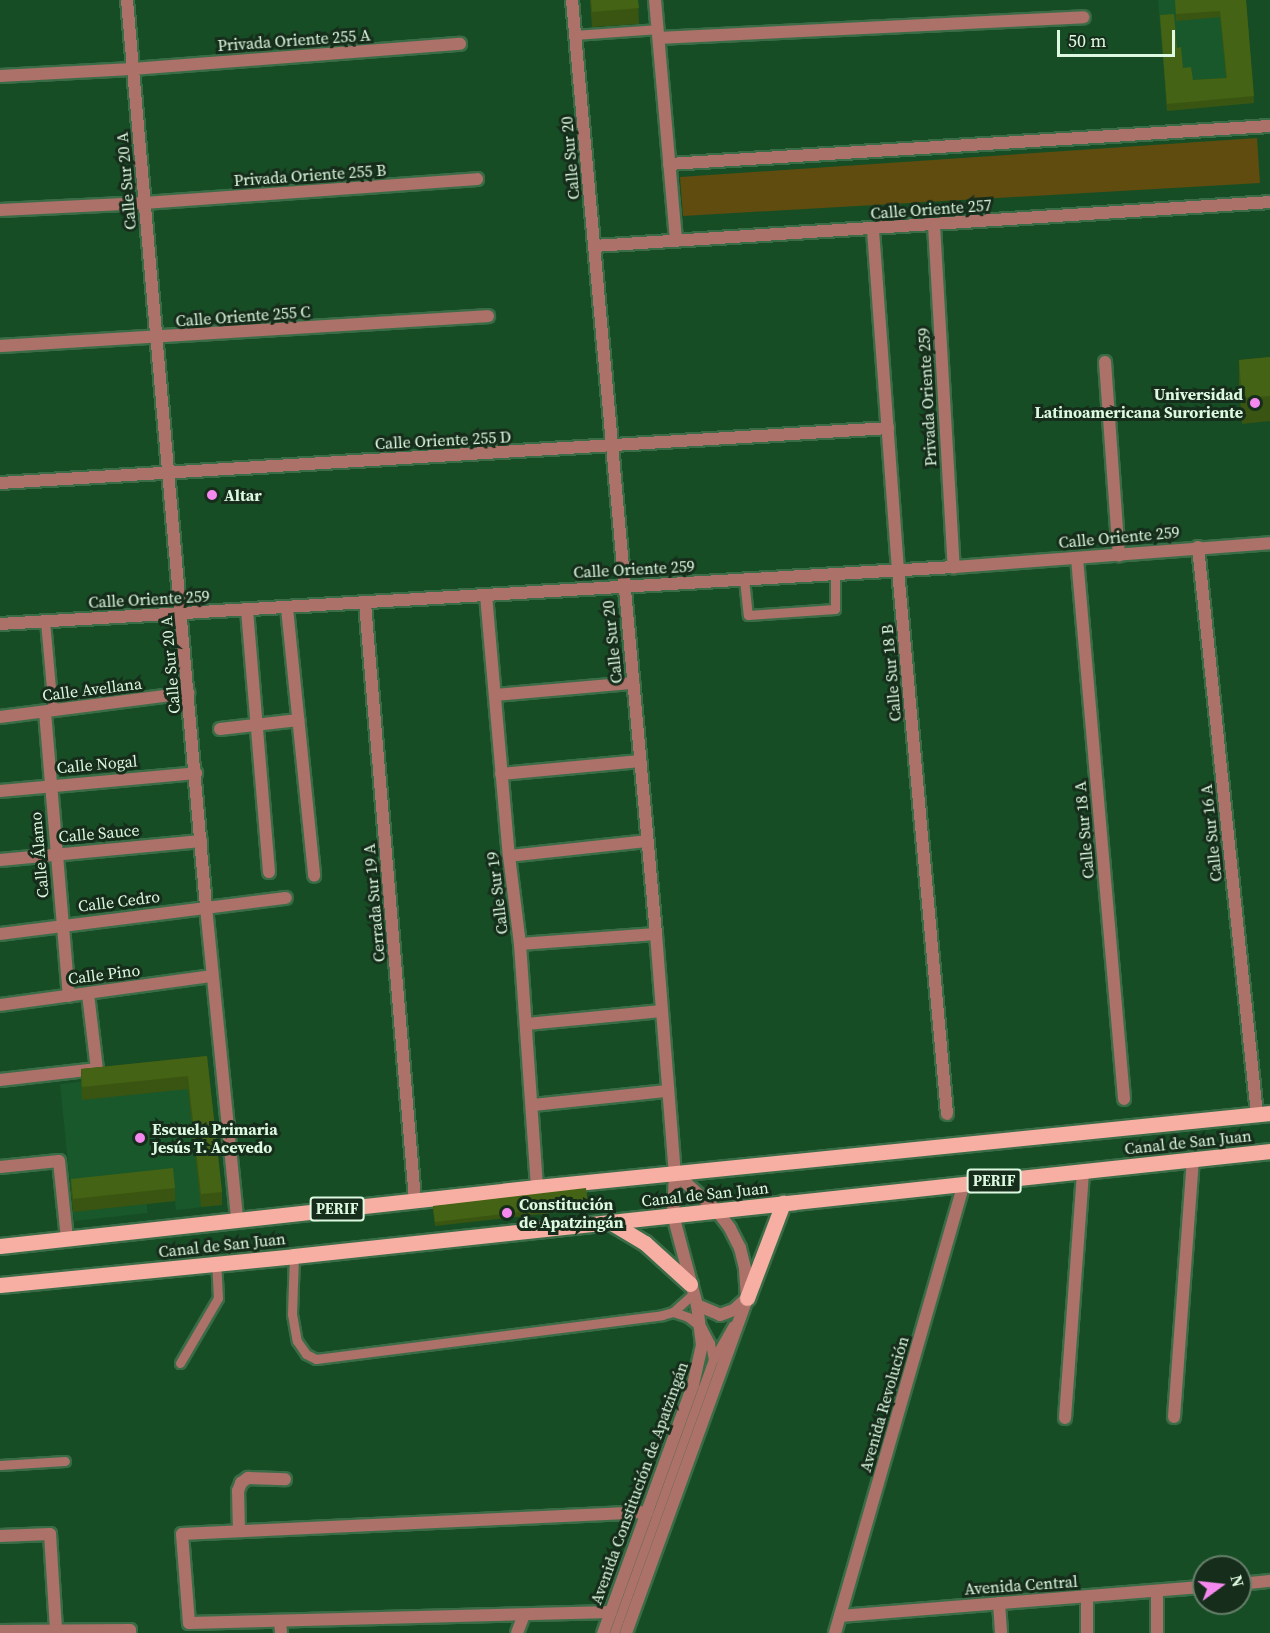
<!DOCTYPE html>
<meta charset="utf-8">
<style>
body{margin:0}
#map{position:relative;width:1270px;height:1633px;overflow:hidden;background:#164d25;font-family:"Source Serif 4",serif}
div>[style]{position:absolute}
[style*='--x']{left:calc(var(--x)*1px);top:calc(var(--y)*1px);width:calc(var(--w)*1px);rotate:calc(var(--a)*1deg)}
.built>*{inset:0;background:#19582b}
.green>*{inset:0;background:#604c0e}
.roads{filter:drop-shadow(2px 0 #3a6c47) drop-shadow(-2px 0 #3a6c47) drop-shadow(0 2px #3a6c47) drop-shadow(0 -2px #3a6c47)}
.service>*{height:9px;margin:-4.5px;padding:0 4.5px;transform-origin:4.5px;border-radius:4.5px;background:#ac7168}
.pedestrian>*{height:12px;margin:-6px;padding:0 6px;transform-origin:6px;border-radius:6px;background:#ac7168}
.minor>*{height:12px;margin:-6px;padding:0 6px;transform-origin:6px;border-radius:6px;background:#ac7168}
.tertiary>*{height:12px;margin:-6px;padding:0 6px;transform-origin:6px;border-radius:6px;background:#ac7168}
.primary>*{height:15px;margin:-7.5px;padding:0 7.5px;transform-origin:7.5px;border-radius:7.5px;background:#f7afa3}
.wall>*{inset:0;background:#3a5511}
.building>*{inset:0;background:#446314}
.dots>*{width:16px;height:16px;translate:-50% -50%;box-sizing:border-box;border:3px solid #172d1b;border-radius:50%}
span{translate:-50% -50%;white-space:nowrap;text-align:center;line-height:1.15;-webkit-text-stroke:6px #172d1b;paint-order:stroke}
.shield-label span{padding:2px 4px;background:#172d1b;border:2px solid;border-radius:4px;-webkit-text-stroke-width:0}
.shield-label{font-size:15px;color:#ddf9e1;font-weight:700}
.street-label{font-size:16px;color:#ddf9e1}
.poi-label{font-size:16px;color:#ddf9e1;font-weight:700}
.right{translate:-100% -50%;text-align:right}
.left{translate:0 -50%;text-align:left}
.north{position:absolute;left:1192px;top:1555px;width:60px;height:60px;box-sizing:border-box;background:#172d1b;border:2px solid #667f6a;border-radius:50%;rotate:75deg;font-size:16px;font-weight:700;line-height:24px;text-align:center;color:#ddf9e1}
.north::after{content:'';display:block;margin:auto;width:21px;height:27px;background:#f589ef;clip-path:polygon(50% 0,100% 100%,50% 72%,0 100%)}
.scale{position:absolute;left:1057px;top:30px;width:118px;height:27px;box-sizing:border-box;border:3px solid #ddf9e1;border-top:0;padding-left:8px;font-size:18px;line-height:21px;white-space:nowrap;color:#ddf9e1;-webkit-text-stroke:4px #172d1b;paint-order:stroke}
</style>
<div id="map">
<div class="built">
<div style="clip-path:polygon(1158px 0,1245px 0,1254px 103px,1167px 111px)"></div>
<div style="clip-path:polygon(207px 1069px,222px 1205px,176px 1210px,175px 1201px,147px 1204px,147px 1213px,74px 1221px,60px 1084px)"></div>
</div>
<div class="green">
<div style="clip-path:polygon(1257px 138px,1260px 183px,683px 216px,680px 177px)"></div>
</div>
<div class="roads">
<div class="service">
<div style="--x:575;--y:35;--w:83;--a:-4.1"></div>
<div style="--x:744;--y:579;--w:36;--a:84"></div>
<div style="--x:748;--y:615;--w:87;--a:-3.9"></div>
<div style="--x:835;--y:609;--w:36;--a:-90"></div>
<div style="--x:45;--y:621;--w:89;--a:84.9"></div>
<div style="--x:294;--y:1256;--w:58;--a:92"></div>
<div style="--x:292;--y:1314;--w:27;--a:80"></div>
<div style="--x:297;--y:1341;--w:16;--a:55"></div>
<div style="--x:306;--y:1354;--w:11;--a:27"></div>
<div style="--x:316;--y:1359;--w:349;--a:-7.2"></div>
<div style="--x:662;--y:1315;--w:11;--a:-15"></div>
<div style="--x:673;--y:1312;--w:27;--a:-42"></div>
<div style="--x:673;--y:1312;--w:16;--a:18"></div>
<div style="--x:688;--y:1317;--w:18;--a:38"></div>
<div style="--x:702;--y:1328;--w:17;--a:62"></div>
<div style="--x:710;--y:1343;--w:17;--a:80"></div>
<div style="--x:180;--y:1363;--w:75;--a:-59.7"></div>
<div style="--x:218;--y:1298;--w:34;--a:-93"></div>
<div style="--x:0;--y:1465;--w:65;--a:-3.5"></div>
<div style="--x:614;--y:1633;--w:290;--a:-70.1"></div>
<div style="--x:713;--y:1360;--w:40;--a:-60.3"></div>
</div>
<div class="pedestrian">
<div style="--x:934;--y:225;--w:343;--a:86.7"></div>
</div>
<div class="minor">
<div style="--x:127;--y:0;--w:910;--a:85.02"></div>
<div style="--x:206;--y:907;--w:315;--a:84.3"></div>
<div style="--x:655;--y:0;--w:241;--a:85"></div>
<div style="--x:659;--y:38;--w:425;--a:-2.8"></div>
<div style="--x:0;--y:76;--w:132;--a:-3"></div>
<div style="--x:132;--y:69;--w:329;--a:-4.4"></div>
<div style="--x:669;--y:164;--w:602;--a:-3.62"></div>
<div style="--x:0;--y:210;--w:144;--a:-2.8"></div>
<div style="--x:144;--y:203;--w:334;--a:-4.1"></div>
<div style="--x:873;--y:230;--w:341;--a:85.8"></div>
<div style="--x:898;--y:570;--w:546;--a:84.85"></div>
<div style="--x:594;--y:246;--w:677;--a:-3.72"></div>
<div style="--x:0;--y:346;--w:489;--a:-3.5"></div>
<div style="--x:1105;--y:362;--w:194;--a:85.9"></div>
<div style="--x:0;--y:483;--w:890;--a:-3.54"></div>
<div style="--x:1198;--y:547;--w:570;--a:84.06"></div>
<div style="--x:1077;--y:558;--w:543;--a:85.03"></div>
<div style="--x:486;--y:595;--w:262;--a:85"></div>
<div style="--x:509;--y:856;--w:89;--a:82.9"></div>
<div style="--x:520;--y:944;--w:244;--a:86"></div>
<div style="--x:365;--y:603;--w:599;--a:85.21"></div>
<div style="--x:287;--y:608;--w:269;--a:84.2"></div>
<div style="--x:247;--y:610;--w:263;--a:85.2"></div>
<div style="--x:495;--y:695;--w:139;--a:-5"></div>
<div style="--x:45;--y:712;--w:285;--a:85.2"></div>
<div style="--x:0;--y:717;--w:190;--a:-7.3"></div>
<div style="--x:220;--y:729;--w:79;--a:-6.6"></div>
<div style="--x:501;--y:774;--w:140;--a:-5.3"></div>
<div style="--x:0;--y:791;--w:197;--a:-5.2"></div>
<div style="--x:509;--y:856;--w:139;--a:-6.2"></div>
<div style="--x:0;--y:860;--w:202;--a:-5.4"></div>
<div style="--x:0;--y:934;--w:288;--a:-7.2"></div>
<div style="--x:520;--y:944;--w:136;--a:-4.2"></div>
<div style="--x:88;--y:994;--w:76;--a:83.2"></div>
<div style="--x:0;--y:1005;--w:214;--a:-7.8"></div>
<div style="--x:527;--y:1024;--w:135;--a:-5.5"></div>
<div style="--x:0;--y:1080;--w:98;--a:-6.5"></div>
<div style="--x:533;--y:1105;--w:135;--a:-6"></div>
<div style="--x:0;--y:1167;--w:59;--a:-5.8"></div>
<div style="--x:59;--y:1161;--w:77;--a:84.1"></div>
<div style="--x:1174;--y:1417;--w:259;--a:-85.8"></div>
<div style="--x:1065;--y:1418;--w:248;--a:-85.8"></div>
<div style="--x:239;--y:1531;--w:40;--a:-91.4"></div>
<div style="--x:238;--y:1491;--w:9;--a:-69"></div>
<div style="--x:241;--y:1483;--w:9;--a:-36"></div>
<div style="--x:248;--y:1478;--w:37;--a:2"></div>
<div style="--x:0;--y:1536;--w:50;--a:-2.3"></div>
<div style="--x:50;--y:1534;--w:96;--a:86.4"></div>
<div style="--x:1240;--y:1584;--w:30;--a:-6"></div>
<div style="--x:1157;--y:1591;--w:42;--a:90"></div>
<div style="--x:1087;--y:1597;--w:36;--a:90"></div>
<div style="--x:999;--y:1603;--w:30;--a:86"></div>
<div style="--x:611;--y:1612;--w:422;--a:178.5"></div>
<div style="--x:189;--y:1623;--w:89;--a:-94.5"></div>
<div style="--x:182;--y:1534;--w:466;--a:-2.7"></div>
<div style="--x:840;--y:1616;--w:365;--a:-4.6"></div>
<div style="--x:280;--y:1621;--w:12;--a:85"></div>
<div style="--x:0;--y:1631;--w:130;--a:-0.4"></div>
<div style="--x:130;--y:1630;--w:3;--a:90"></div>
<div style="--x:517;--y:1633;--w:19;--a:-69"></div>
</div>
<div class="tertiary">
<div style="--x:572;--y:0;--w:938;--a:84.86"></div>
<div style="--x:656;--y:934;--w:240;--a:85.5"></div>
<div style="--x:675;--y:1173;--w:42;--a:92.7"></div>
<div style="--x:673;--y:1215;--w:93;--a:75.1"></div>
<div style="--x:697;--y:1305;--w:40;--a:82.9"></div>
<div style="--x:702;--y:1345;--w:41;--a:102.7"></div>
<div style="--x:693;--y:1385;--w:264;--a:109.9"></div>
<div style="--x:0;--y:624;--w:956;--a:-3.42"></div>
<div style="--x:954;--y:567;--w:317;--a:-4.3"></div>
<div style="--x:697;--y:1305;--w:25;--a:23"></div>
<div style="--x:720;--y:1315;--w:15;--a:-20"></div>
<div style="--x:734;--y:1310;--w:16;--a:-43"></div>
<div style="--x:626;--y:1633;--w:356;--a:-70.1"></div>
<div style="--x:747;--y:1298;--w:30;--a:-94"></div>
<div style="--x:745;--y:1268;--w:21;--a:-104"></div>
<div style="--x:740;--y:1248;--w:22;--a:-117"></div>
<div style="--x:730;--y:1228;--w:21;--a:-127"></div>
<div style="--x:717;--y:1211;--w:57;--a:-137.9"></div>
<div style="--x:835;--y:1633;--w:467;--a:-74"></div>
</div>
<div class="primary">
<div style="--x:610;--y:1222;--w:41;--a:31"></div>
<div style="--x:645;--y:1243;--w:61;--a:42.3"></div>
<div style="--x:0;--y:1246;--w:540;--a:-6.27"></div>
<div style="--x:537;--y:1187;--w:737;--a:-5.76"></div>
<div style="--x:0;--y:1285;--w:295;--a:-5.6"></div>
<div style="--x:294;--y:1256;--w:982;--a:-6.14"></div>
<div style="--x:747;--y:1298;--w:102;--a:-69.2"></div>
</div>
</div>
<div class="wall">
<div style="clip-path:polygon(590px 0,638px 0,639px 24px,592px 27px)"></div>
<div style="clip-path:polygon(1175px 0,1246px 0,1254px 103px,1167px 111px,1160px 15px,1177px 48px,1183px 68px,1193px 80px,1226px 78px,1220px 17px,1176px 21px)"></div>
<div style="clip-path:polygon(1270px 357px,1270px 421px,1242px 424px,1239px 385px,1239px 360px)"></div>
<div style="clip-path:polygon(207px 1056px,222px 1192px,222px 1205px,201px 1207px,188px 1089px,82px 1100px,81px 1082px,81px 1069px)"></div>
<div style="clip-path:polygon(71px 1179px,175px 1188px,175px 1201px,73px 1212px,71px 1192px)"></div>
<div style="clip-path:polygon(588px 1204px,588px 1209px,435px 1226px,433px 1210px,433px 1206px)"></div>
</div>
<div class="building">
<div style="clip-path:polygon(591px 0,638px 0,639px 8px,592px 12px)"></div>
<div style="clip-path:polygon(1175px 0,1246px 0,1254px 96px,1167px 104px,1160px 15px,1174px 14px,1177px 48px,1181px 47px,1183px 68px,1191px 67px,1193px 80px,1227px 78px,1220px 11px,1176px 14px)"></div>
<div style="clip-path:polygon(1270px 357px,1270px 396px,1242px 398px,1239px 360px)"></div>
<div style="clip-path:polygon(207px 1056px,222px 1192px,201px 1194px,188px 1076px,82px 1087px,81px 1069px)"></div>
<div style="clip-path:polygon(173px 1168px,175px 1188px,73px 1199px,71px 1179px)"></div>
<div style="clip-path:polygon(586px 1188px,588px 1204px,435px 1222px,433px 1206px)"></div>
</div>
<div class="dots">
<div style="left:1255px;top:403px;background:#f589ef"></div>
<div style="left:212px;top:495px;background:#f589ef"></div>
<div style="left:140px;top:1138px;background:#f589ef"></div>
<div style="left:507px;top:1213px;background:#f589ef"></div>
</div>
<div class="shield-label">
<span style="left:994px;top:1181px">PERIF</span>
<span style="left:337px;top:1209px">PERIF</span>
</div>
<div class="street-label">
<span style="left:294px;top:40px;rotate:-4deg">Privada Oriente 255 A</span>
<span style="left:570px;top:158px;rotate:-95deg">Calle Sur 20</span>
<span style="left:310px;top:175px;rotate:-4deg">Privada Oriente 255 B</span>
<span style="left:126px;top:181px;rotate:-95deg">Calle Sur 20 A</span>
<span style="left:931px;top:209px;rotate:-4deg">Calle Oriente 257</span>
<span style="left:243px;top:316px;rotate:-4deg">Calle Oriente 255 C</span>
<span style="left:927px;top:397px;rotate:-93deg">Privada Oriente 259</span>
<span style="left:443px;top:440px;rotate:-3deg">Calle Oriente 255 D</span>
<span style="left:1119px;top:537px;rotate:-5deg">Calle Oriente 259</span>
<span style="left:634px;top:569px;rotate:-3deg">Calle Oriente 259</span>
<span style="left:149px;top:599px;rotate:-3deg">Calle Oriente 259</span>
<span style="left:612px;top:642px;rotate:-96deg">Calle Sur 20</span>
<span style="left:170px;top:665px;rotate:-95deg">Calle Sur 20 A</span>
<span style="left:891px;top:673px;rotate:-95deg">Calle Sur 18 B</span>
<span style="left:92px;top:689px;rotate:-7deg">Calle Avellana</span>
<span style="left:97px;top:764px;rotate:-5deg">Calle Nogal</span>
<span style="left:1084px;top:830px;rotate:-95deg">Calle Sur 18 A</span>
<span style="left:99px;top:833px;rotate:-5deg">Calle Sauce</span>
<span style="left:1211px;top:833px;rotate:-96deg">Calle Sur 16 A</span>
<span style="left:39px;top:855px;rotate:-95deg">Calle Álamo</span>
<span style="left:497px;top:893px;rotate:-97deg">Calle Sur 19</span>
<span style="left:119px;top:901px;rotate:-7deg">Calle Cedro</span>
<span style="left:374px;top:903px;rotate:-95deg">Cerrada Sur 19 A</span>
<span style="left:104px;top:974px;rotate:-7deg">Calle Pino</span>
<span style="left:1188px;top:1142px;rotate:-6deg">Canal de San Juan</span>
<span style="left:705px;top:1194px;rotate:-6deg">Canal de San Juan</span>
<span style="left:222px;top:1245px;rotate:-6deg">Canal de San Juan</span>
<span style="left:884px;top:1404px;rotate:-74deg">Avenida Revolución</span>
<span style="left:639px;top:1483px;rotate:-70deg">Avenida Constitución de Apatzingán</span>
<span style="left:1021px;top:1585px;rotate:-4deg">Avenida Central</span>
</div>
<div class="poi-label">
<span class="right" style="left:1243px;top:403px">Universidad<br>Latinoamericana Suroriente</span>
<span class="left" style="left:224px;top:495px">Altar</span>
<span class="left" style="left:152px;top:1138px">Escuela Primaria<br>Jesús T. Acevedo</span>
<span class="left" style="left:519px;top:1213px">Constitución<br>de Apatzingán</span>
</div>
<div class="north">N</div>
<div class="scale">50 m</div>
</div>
